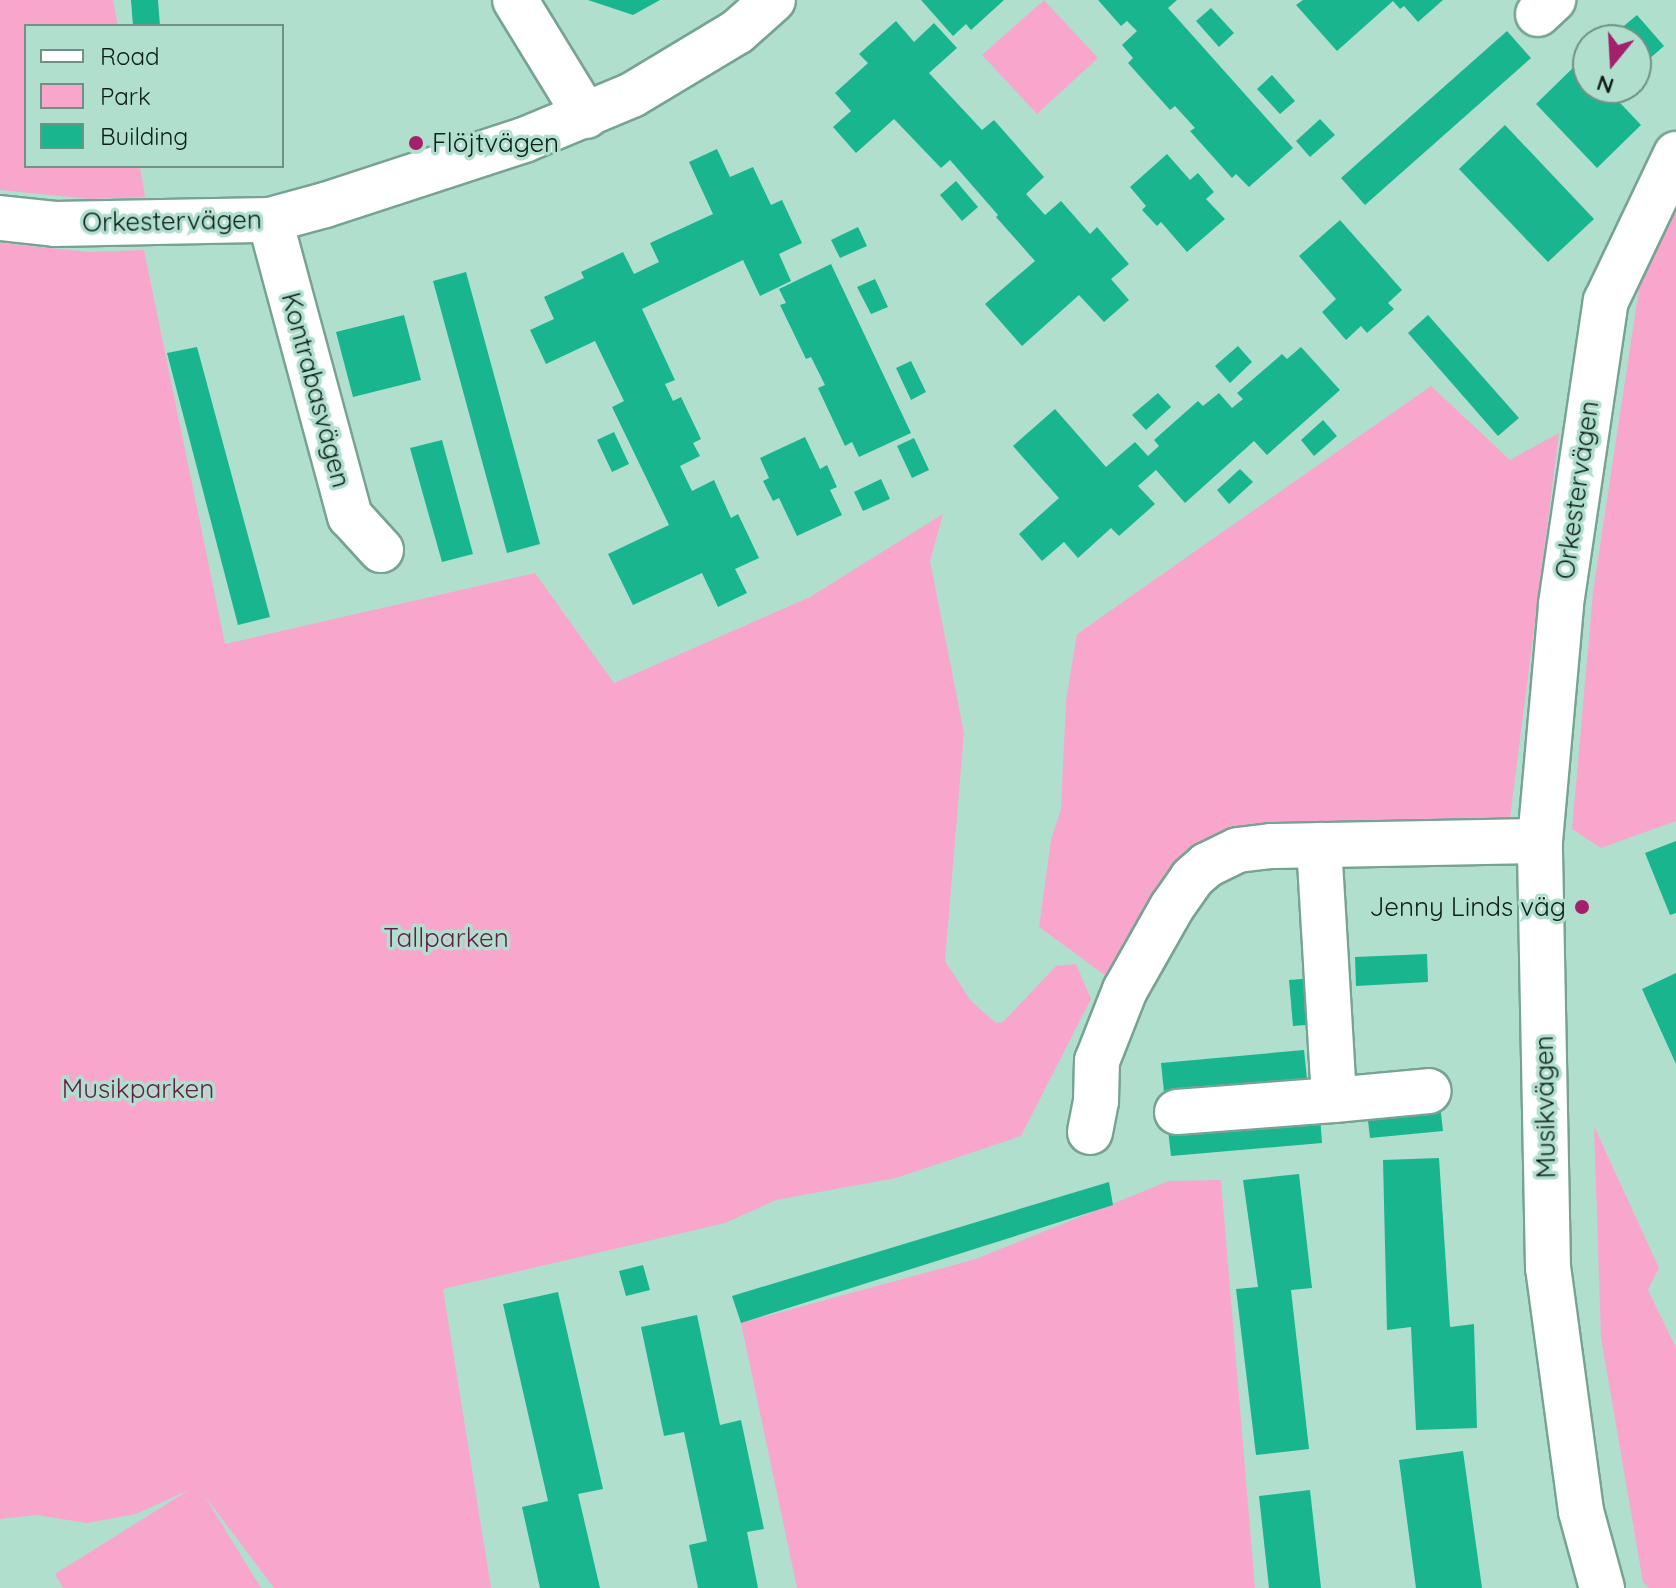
<!DOCTYPE html>
<meta charset="utf-8">
<style>
body{margin:0}
#map{position:relative;width:1676px;height:1588px;overflow:hidden;background:#b1dfce;font-family:Quicksand,sans-serif}
div>[style]{position:absolute}
[style*='--x']{left:calc(var(--x)*1px);top:calc(var(--y)*1px);width:calc(var(--w)*1px);rotate:calc(var(--a)*1deg)}
.green>*{inset:0;background:#f9a6cd}
.building>*{inset:0;background:#19b58f}
.roads{filter:drop-shadow(2px 0 #77a393) drop-shadow(-2px 0 #77a393) drop-shadow(0 2px #77a393) drop-shadow(0 -2px #77a393)}
.minor>*{height:44px;margin:-22px;padding:0 22px;transform-origin:22px;border-radius:22px;background:#fff}
.dots>*{width:22px;height:22px;translate:-50% -50%;box-sizing:border-box;border:4px solid #b1dfce;border-radius:50%}
span{translate:-50% -50%;white-space:nowrap;text-align:center;line-height:1.15;-webkit-text-stroke:7px #b1dfce;paint-order:stroke}
.poi-label{font-size:26px;color:#0d1f19}
.left{translate:0 -50%;text-align:left}
.right{translate:-100% -50%;text-align:right}
.street-label{font-size:26px;color:#0d1f19}
.park-label{font-size:26px;color:#681c46}
.legend{position:absolute;left:24px;top:24px;width:260px;height:144px;box-sizing:border-box;background:#b1dfce;border:2px solid #6f9286;margin:0;padding:10px 14px;list-style:none;font-size:24px;color:#0d1f19}
.legend li{display:flex;align-items:center;gap:16px;height:40px}
.legend b{width:40px;border:2px solid #6f9286}
.north{position:absolute;left:1572px;top:24px;width:80px;height:80px;box-sizing:border-box;background:#b1dfce;border:2px solid #6f9286;border-radius:50%;rotate:198deg;font-size:22px;font-weight:700;line-height:32px;text-align:center;color:#0d1f19}
.north::after{content:'';display:block;margin:auto;width:28px;height:36px;background:#a3206d;clip-path:polygon(50% 0,100% 100%,50% 72%,0 100%)}
</style>
<div id="map">
<div class="green">
<div style="clip-path:polygon(0 0,113px 0,118px 26px,26px 26px,26px 166px,140px 166px,145px 197px,90px 199px,0 190px)"></div>
<div style="clip-path:polygon(1044px 0,1098px 58px,1037px 114px,982px 55px)"></div>
<div style="clip-path:polygon(1676px 206px,1676px 821px,1601px 848px,1572px 829px,1593px 592px,1639px 289px)"></div>
<div style="clip-path:polygon(0 243px,89px 252px,144px 250px,225px 644px,535px 573px,614px 683px,810px 597px,943px 514px,930px 561px,964px 733px,945px 961px,971px 1001px,996px 1023px,1003px 1022px,1056px 966px,1076px 964px,1091px 999px,1021px 1136px,896px 1178px,776px 1200px,725px 1223px,443px 1289px,491px 1588px,274px 1588px,204px 1495px,261px 1588px,63px 1588px,55px 1574px,189px 1490px,136px 1514px,87px 1523px,36px 1515px,0 1519px)"></div>
<div style="clip-path:polygon(1431px 386px,1510px 460px,1559px 433px,1507px 842px,1238px 850px,1125px 990px,1039px 927px,1051px 840px,1061px 809px,1066px 701px,1077px 634px)"></div>
<div style="clip-path:polygon(1594px 1126px,1659px 1268px,1648px 1290px,1676px 1348px,1676px 1588px,1649px 1588px,1643px 1582px,1601px 1338px)"></div>
<div style="clip-path:polygon(1221px 1180px,1255px 1588px,797px 1588px,741px 1323px,976px 1259px,1169px 1181px)"></div>
</div>
<div class="building">
<div style="clip-path:polygon(131px 0,158px 0,160px 26px,133px 26px)"></div>
<div style="clip-path:polygon(588px 0,660px 0,633px 15px)"></div>
<div style="clip-path:polygon(921px 0,1004px 0,971px 30px,966px 24px,953px 36px)"></div>
<div style="clip-path:polygon(1098px 0,1177px 0,1168px 8px,1293px 148px,1249px 187px,1236px 174px,1232px 178px,1190px 131px,1195px 128px,1175px 106px,1170px 110px,1128px 63px,1133px 58px,1122px 45px,1137px 31px,1127px 21px,1121px 26px)"></div>
<div style="clip-path:polygon(1303px 0,1443px 0,1418px 22px,1404px 6px,1400px 9px,1393px 1px,1337px 51px,1296px 5px)"></div>
<div style="clip-path:polygon(1211px 8px,1234px 33px,1219px 47px,1196px 21px)"></div>
<div style="clip-path:polygon(1637px 15px,1664px 46px,1641px 66px,1636px 61px,1636px 40px,1617px 40px,1613px 35px)"></div>
<div style="clip-path:polygon(896px 21px,914px 42px,934px 23px,957px 48px,929px 73px,982px 130px,994px 120px,1044px 177px,1026px 194px,1045px 215px,1061px 201px,1090px 234px,1097px 227px,1129px 264px,1111px 279px,1129px 300px,1104px 322px,1079px 295px,1022px 346px,985px 304px,1035px 261px,996px 217px,998px 215px,950px 160px,941px 168px,894px 119px,856px 153px,833px 127px,851px 111px,835px 93px,868px 63px,859px 54px)"></div>
<div style="clip-path:polygon(1507px 31px,1531px 58px,1365px 205px,1341px 178px)"></div>
<div style="clip-path:polygon(1580px 61px,1588px 69px,1588px 88px,1606px 88px,1641px 125px,1597px 168px,1536px 104px)"></div>
<div style="clip-path:polygon(1272px 75px,1295px 101px,1280px 114px,1257px 89px)"></div>
<div style="clip-path:polygon(1320px 119px,1335px 135px,1310px 157px,1296px 141px)"></div>
<div style="clip-path:polygon(1505px 125px,1594px 219px,1548px 262px,1459px 169px)"></div>
<div style="clip-path:polygon(717px 149px,730px 177px,753px 167px,771px 205px,782px 200px,802px 243px,779px 254px,791px 281px,760px 296px,743px 260px,642px 309px,675px 380px,665px 384px,673px 401px,681px 397px,701px 439px,693px 443px,700px 456px,680px 466px,692px 491px,714px 480px,731px 518px,738px 514px,759px 558px,735px 569px,747px 593px,718px 607px,702px 573px,633px 605px,608px 554px,669px 525px,612px 407px,624px 401px,595px 341px,546px 364px,530px 330px,554px 319px,544px 297px,584px 278px,581px 272px,623px 252px,634px 274px,659px 262px,650px 243px,713px 214px,689px 162px)"></div>
<div style="clip-path:polygon(1167px 154px,1190px 180px,1198px 173px,1214px 192px,1206px 199px,1225px 219px,1187px 252px,1161px 222px,1157px 226px,1142px 210px,1146px 206px,1130px 187px)"></div>
<div style="clip-path:polygon(956px 181px,978px 207px,962px 221px,940px 195px)"></div>
<div style="clip-path:polygon(1340px 220px,1402px 290px,1388px 303px,1394px 309px,1367px 333px,1361px 326px,1346px 340px,1322px 312px,1336px 299px,1299px 256px)"></div>
<div style="clip-path:polygon(858px 227px,867px 246px,840px 258px,831px 240px)"></div>
<div style="clip-path:polygon(831px 264px,911px 433px,859px 457px,852px 442px,845px 446px,818px 388px,825px 385px,811px 357px,806px 359px,780px 305px,786px 303px,779px 289px)"></div>
<div style="clip-path:polygon(466px 272px,540px 544px,507px 553px,433px 281px)"></div>
<div style="clip-path:polygon(875px 279px,888px 307px,871px 314px,857px 287px)"></div>
<div style="clip-path:polygon(404px 315px,421px 380px,353px 397px,336px 332px)"></div>
<div style="clip-path:polygon(1428px 315px,1519px 418px,1498px 436px,1408px 333px)"></div>
<div style="clip-path:polygon(1238px 346px,1252px 362px,1230px 383px,1215px 366px)"></div>
<div style="clip-path:polygon(197px 347px,270px 617px,238px 625px,167px 353px)"></div>
<div style="clip-path:polygon(1301px 347px,1340px 390px,1267px 455px,1254px 441px,1185px 503px,1156px 470px,1138px 486px,1155px 504px,1119px 536px,1111px 528px,1078px 558px,1064px 542px,1042px 561px,1019px 534px,1059px 498px,1013px 446px,1055px 409px,1106px 467px,1135px 442px,1148px 456px,1159px 446px,1154px 440px,1198px 401px,1203px 406px,1219px 393px,1232px 408px,1243px 399px,1237px 393px,1282px 354px,1287px 359px)"></div>
<div style="clip-path:polygon(911px 361px,926px 392px,911px 400px,896px 368px)"></div>
<div style="clip-path:polygon(1158px 393px,1171px 407px,1146px 430px,1132px 415px)"></div>
<div style="clip-path:polygon(1323px 420px,1337px 436px,1314px 456px,1301px 440px)"></div>
<div style="clip-path:polygon(614px 432px,629px 464px,612px 472px,597px 440px)"></div>
<div style="clip-path:polygon(805px 437px,820px 469px,827px 465px,837px 487px,830px 490px,842px 515px,797px 536px,779px 498px,773px 501px,763px 481px,769px 478px,760px 458px)"></div>
<div style="clip-path:polygon(914px 438px,929px 470px,912px 478px,897px 446px)"></div>
<div style="clip-path:polygon(442px 440px,473px 554px,442px 562px,410px 448px)"></div>
<div style="clip-path:polygon(1240px 469px,1253px 482px,1229px 504px,1217px 490px)"></div>
<div style="clip-path:polygon(881px 479px,890px 499px,863px 511px,854px 492px)"></div>
<div style="clip-path:polygon(1676px 841px,1676px 913px,1670px 915px,1645px 853px)"></div>
<div style="clip-path:polygon(1427px 954px,1428px 982px,1356px 986px,1355px 957px)"></div>
<div style="clip-path:polygon(1676px 973px,1676px 1064px,1642px 989px)"></div>
<div style="clip-path:polygon(1314px 978px,1318px 1024px,1293px 1026px,1289px 980px)"></div>
<div style="clip-path:polygon(1304px 1050px,1307px 1079px,1164px 1092px,1161px 1063px)"></div>
<div style="clip-path:polygon(1440px 1105px,1443px 1131px,1370px 1138px,1367px 1112px)"></div>
<div style="clip-path:polygon(1320px 1116px,1322px 1143px,1171px 1156px,1168px 1130px)"></div>
<div style="clip-path:polygon(1439px 1158px,1450px 1327px,1474px 1324px,1477px 1428px,1416px 1430px,1411px 1327px,1387px 1330px,1383px 1160px)"></div>
<div style="clip-path:polygon(1299px 1174px,1312px 1288px,1291px 1290px,1309px 1449px,1256px 1455px,1236px 1289px,1258px 1287px,1243px 1180px)"></div>
<div style="clip-path:polygon(1109px 1182px,1113px 1205px,741px 1323px,732px 1296px)"></div>
<div style="clip-path:polygon(643px 1265px,650px 1290px,626px 1296px,619px 1271px)"></div>
<div style="clip-path:polygon(558px 1292px,603px 1489px,578px 1494px,600px 1588px,540px 1588px,522px 1507px,548px 1501px,503px 1304px)"></div>
<div style="clip-path:polygon(697px 1315px,720px 1425px,741px 1420px,764px 1529px,747px 1532px,758px 1588px,698px 1588px,689px 1545px,707px 1541px,684px 1432px,664px 1436px,641px 1327px)"></div>
<div style="clip-path:polygon(1463px 1451px,1482px 1588px,1416px 1588px,1399px 1460px)"></div>
<div style="clip-path:polygon(1310px 1490px,1321px 1588px,1269px 1588px,1259px 1496px)"></div>
</div>
<div class="roads">
<div class="minor">
<div style="--x:515;--y:0;--w:136;--a:58.5"></div>
<div style="--x:1538;--y:14;--w:21;--a:-43"></div>
<div style="--x:0;--y:218;--w:55;--a:6.2"></div>
<div style="--x:55;--y:224;--w:215;--a:-1.1"></div>
<div style="--x:270;--y:220;--w:57;--a:-15.3"></div>
<div style="--x:325;--y:205;--w:209;--a:-18.1"></div>
<div style="--x:524;--y:140;--w:117;--a:-22.6"></div>
<div style="--x:632;--y:95;--w:122;--a:-31"></div>
<div style="--x:737;--y:32;--w:48;--a:-41.6"></div>
<div style="--x:270;--y:220;--w:307;--a:74.9"></div>
<div style="--x:350;--y:516;--w:46;--a:47.6"></div>
<div style="--x:1319;--y:845;--w:255;--a:86.6"></div>
<div style="--x:1334;--y:1100;--w:95;--a:-5.4"></div>
<div style="--x:1177;--y:1112;--w:157;--a:-4.4"></div>
<div style="--x:1090;--y:1132;--w:32;--a:-79"></div>
<div style="--x:1096;--y:1101;--w:40;--a:-88.6"></div>
<div style="--x:1097;--y:1061;--w:76;--a:-68.5"></div>
<div style="--x:1125;--y:990;--w:95;--a:-60.5"></div>
<div style="--x:1172;--y:907;--w:35;--a:-55"></div>
<div style="--x:1192;--y:878;--w:20;--a:-41"></div>
<div style="--x:1207;--y:865;--w:34;--a:-26"></div>
<div style="--x:1238;--y:850;--w:33;--a:-7"></div>
<div style="--x:1271;--y:846;--w:269;--a:-1.1"></div>
<div style="--x:1602;--y:1588;--w:80;--a:-105.3"></div>
<div style="--x:1581;--y:1511;--w:245;--a:-97.7"></div>
<div style="--x:1548;--y:1268;--w:427;--a:-91.1"></div>
<div style="--x:1540;--y:841;--w:238;--a:-84.9"></div>
<div style="--x:1561;--y:604;--w:306;--a:-81.6"></div>
<div style="--x:1606;--y:301;--w:163;--a:-64.5"></div>
</div>
</div>
<div class="dots">
<div style="left:416px;top:143px;background:#a3206d"></div>
<div style="left:1582px;top:907px;background:#a3206d"></div>
</div>
<div class="poi-label">
<span class="left" style="left:432px;top:143px">Flöjtvägen</span>
<span class="right" style="left:1566px;top:907px">Jenny Linds väg</span>
</div>
<div class="street-label">
<span style="left:172px;top:221px;rotate:-1deg">Orkestervägen</span>
<span style="left:316px;top:390px;rotate:75deg">Kontrabasvägen</span>
<span style="left:1577px;top:490px;rotate:-82deg">Orkestervägen</span>
<span style="left:1545px;top:1107px;rotate:-91deg">Musikvägen</span>
</div>
<div class="park-label">
<span style="left:446px;top:938px">Tallparken</span>
<span style="left:138px;top:1089px">Musikparken</span>
</div>
<ul class="legend">
<li><b style="height:10px;background:#fff"></b>Road</li>
<li><b style="height:22px;background:#f9a6cd"></b>Park</li>
<li><b style="height:22px;background:#19b58f"></b>Building</li>
</ul>
<div class="north">N</div>
</div>
